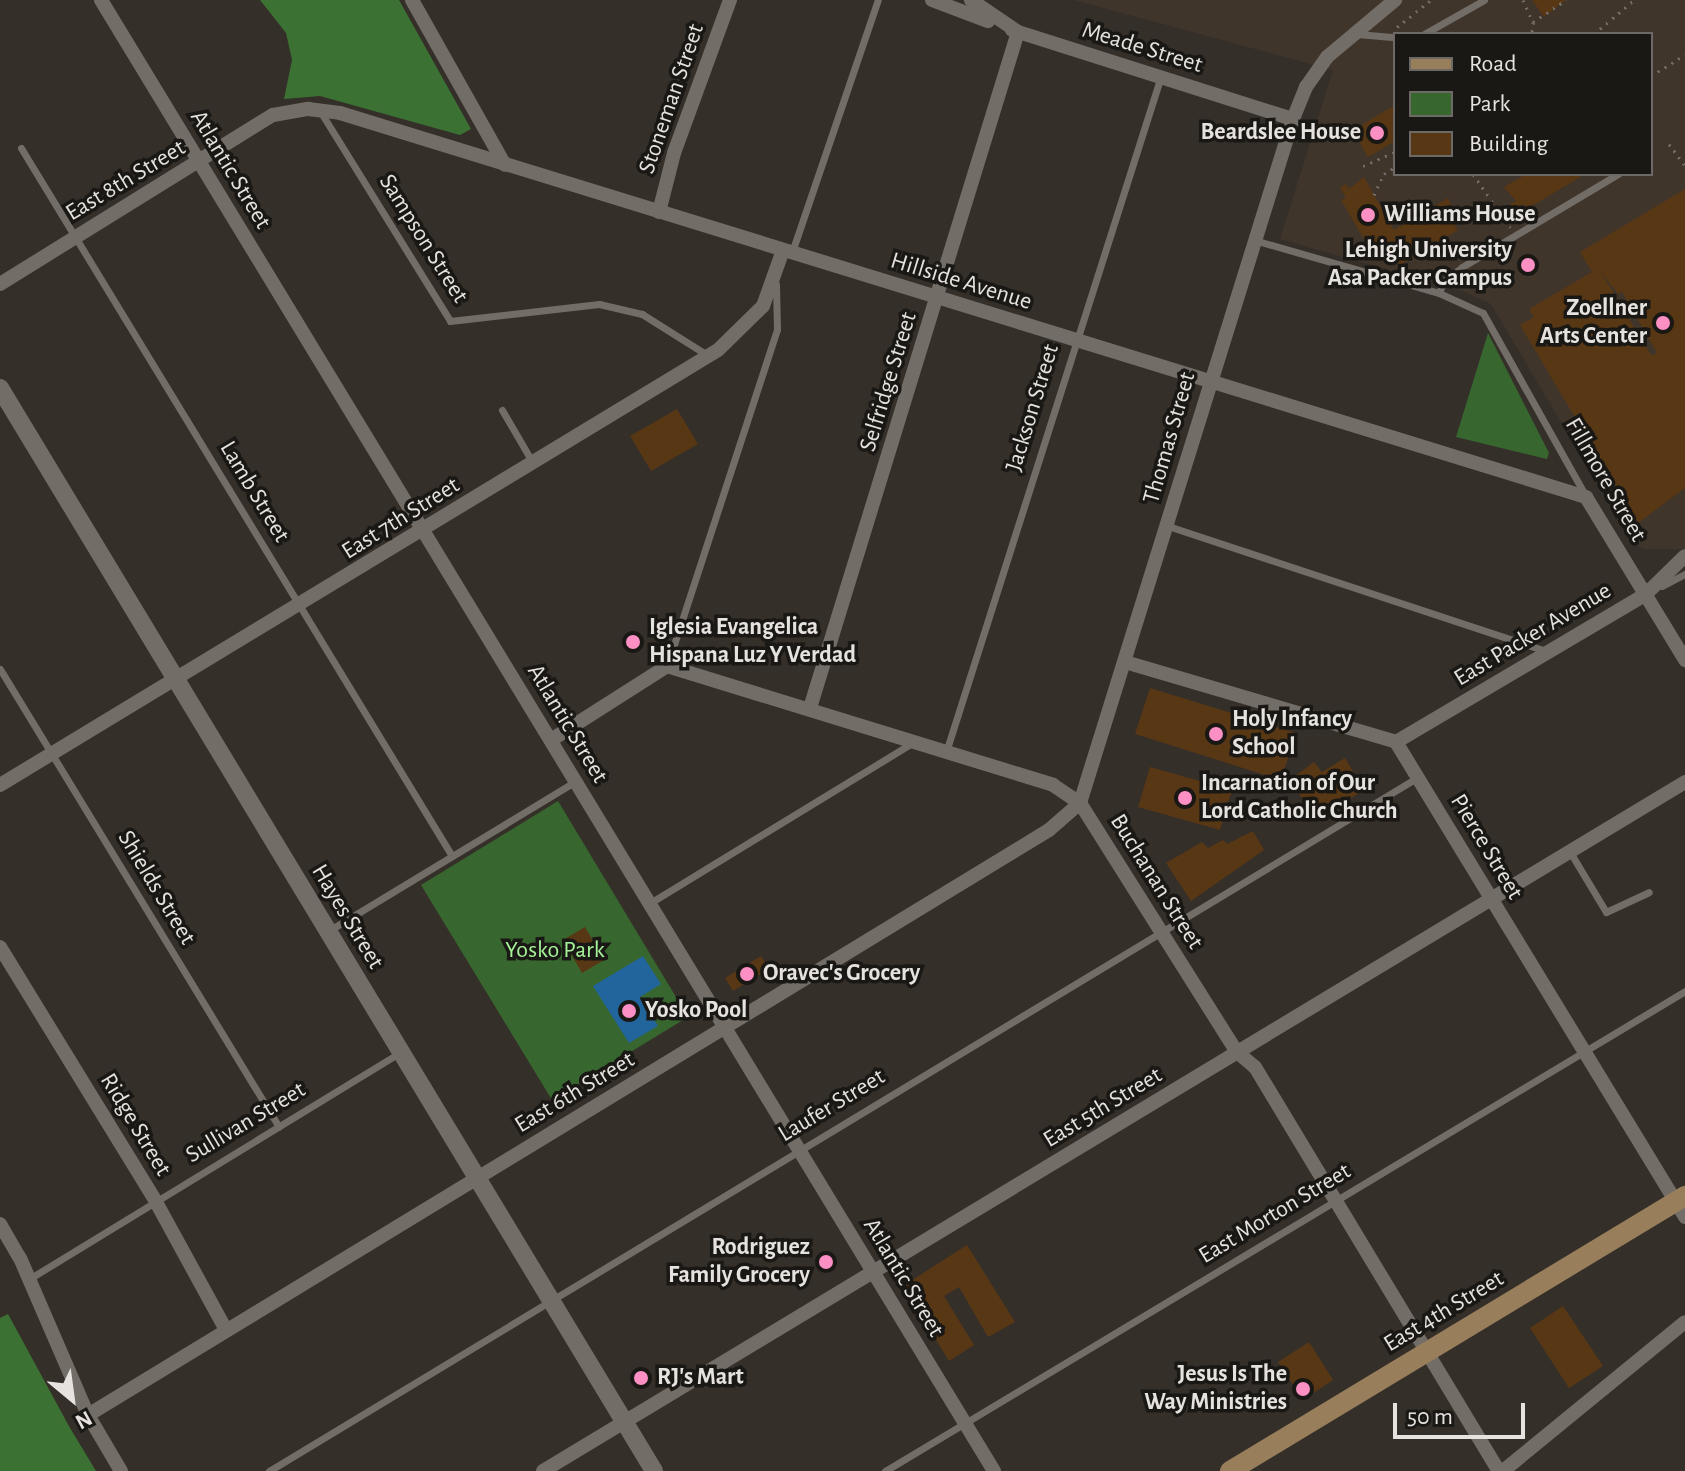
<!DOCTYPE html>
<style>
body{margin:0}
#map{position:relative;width:1685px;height:1471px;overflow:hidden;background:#352f2a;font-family:"Alegreya Sans",sans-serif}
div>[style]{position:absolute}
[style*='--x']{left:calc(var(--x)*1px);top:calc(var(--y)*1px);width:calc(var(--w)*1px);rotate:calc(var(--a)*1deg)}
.built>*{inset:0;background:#40352b}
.green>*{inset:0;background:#37672e}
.forest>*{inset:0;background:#3b7132}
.water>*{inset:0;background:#22659c}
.building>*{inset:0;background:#583715}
.path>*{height:3px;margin-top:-1.5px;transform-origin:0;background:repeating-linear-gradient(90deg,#726d69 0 2px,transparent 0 8px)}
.service>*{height:7px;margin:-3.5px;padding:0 3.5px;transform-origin:3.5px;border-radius:3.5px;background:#736d67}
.minor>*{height:14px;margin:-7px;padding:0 7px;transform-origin:7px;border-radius:7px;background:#736d67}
.tertiary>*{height:18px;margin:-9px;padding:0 9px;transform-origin:9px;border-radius:9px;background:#736d67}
.secondary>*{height:20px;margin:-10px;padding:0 10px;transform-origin:10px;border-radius:10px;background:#987e5b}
.dots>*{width:22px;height:22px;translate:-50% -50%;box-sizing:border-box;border:4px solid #1a1815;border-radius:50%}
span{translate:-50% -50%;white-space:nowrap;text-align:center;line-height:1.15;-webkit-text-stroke:7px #1a1815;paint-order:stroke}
.street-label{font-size:24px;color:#e6e2df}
.poi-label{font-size:24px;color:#e6e2df;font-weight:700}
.right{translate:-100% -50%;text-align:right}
.left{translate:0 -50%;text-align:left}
.park-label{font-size:24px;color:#a6f298}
.legend{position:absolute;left:1393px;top:32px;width:260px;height:144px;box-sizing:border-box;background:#1a1815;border:2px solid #6c6966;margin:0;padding:10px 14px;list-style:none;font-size:24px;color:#e6e2df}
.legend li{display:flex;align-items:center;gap:16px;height:40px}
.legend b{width:40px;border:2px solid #6c6966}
.north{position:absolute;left:32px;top:1359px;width:80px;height:80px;-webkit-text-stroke:6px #1a1815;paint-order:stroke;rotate:151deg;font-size:22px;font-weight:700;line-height:32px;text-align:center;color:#e6e2df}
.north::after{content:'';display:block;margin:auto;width:28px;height:36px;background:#e6e2df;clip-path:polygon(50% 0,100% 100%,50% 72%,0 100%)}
.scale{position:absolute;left:1393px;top:1403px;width:132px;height:36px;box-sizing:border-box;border:4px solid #e6e2df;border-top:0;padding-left:10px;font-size:24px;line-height:28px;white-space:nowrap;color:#e6e2df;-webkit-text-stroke:6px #1a1815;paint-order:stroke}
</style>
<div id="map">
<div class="built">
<div style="clip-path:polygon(evenodd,1074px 0,1685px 0,1685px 549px,1643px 549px,1632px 542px,1491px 304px,1463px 291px,1280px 239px,1333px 70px,1074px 0,1395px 34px,1651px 34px,1651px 174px,1395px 174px,1395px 34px)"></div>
</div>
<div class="green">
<div style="clip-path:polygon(1488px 333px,1549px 453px,1547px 459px,1456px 437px)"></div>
<div style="clip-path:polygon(558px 801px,688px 1017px,552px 1100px,421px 885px)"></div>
</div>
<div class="forest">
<div style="clip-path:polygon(260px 0,399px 0,471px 129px,460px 135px,320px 96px,284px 99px,292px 60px,286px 33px)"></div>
<div style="clip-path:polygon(8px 1314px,70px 1428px,96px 1471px,0 1471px,0 1318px)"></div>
</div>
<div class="water">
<div style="clip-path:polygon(643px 956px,661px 984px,640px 997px,658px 1026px,629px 1043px,593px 986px)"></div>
</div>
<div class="building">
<div style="clip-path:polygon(1532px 0,1566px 0,1544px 17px)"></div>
<div style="clip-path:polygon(1395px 105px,1395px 141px,1368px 157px,1355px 135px,1363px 130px,1360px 126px)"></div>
<div style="clip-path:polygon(1526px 174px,1585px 174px,1527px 209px,1524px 204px,1512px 211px,1509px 205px,1516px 201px,1504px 187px)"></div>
<div style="clip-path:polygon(1364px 177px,1394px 230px,1448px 198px,1455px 215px,1462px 211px,1466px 218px,1454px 224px,1458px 230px,1400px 265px,1390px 249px,1375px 258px,1341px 200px,1346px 198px,1340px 187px,1346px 184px,1349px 189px)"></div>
<div style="clip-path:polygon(evenodd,1685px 189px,1685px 488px,1638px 523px,1520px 325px,1534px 317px,1529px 309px,1592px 272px,1580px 252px,1685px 189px,1601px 272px,1618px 294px,1622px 292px,1657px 353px,1651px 355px,1601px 272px)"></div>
<div style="clip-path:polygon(677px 409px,698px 444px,651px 471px,630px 436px)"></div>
<div style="clip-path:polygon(1150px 688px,1296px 733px,1281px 780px,1135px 734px)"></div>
<div style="clip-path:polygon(1345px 758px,1364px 790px,1316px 820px,1290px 780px,1314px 762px,1322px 772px)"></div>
<div style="clip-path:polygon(1150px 767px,1232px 790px,1220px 830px,1138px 807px)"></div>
<div style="clip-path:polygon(1253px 831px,1264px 850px,1191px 901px,1166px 863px,1202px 842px,1208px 848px,1223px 840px,1227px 844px)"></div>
<div style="clip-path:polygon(585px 927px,604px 960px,582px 973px,563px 940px)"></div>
<div style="clip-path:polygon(761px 956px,769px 969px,733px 991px,725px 978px)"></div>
<div style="clip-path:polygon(967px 1245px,1015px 1322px,988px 1337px,959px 1287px,944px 1296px,974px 1345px,949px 1361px,903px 1286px)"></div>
<div style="clip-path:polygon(1563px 1306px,1603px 1366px,1569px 1388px,1530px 1328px)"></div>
<div style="clip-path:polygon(1309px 1342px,1333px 1380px,1303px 1400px,1278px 1362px)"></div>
</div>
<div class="path">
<div style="--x:1523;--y:0;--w:24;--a:66"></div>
<div style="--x:1533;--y:22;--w:12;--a:95"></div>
<div style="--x:1533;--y:22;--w:40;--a:-34"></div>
<div style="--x:1397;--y:27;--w:43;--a:-38.5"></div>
<div style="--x:1594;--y:34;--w:52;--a:-40.4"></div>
<div style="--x:1651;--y:76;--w:40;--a:-32"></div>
<div style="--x:1669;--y:144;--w:26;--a:53"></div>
<div style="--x:1363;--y:166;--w:35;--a:-24"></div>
<div style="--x:1473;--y:174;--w:65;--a:55.1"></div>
<div style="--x:1374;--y:195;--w:23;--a:-65"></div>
<div style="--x:1384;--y:174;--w:13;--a:-32"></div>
</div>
<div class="service">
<div style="--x:1357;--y:34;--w:38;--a:5"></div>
<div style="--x:1424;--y:34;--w:69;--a:-29.5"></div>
<div style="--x:320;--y:111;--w:247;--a:58.2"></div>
<div style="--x:450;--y:321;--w:150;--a:-6.5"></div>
<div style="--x:599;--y:304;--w:44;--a:13.1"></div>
<div style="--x:642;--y:314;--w:77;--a:32.2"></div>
<div style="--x:21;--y:148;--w:829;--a:58.67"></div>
<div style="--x:1254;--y:240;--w:192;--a:16"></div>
<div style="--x:1439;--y:293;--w:48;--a:24.4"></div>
<div style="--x:1483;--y:313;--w:209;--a:60.7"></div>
<div style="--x:792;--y:252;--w:266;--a:-71.2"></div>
<div style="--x:1439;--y:293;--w:12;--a:-70"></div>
<div style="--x:1443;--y:282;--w:24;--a:-38"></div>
<div style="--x:1462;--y:267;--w:182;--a:-30.8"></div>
<div style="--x:502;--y:410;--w:61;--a:59.7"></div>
<div style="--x:1168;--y:526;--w:399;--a:18.3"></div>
<div style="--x:1662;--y:586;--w:26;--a:-28"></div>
<div style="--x:667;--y:666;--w:354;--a:-71.9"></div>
<div style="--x:777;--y:329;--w:45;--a:-91.3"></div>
<div style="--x:0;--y:669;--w:536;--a:58.65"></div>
<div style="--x:946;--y:752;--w:709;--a:-72.36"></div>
<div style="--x:1570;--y:852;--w:70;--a:59"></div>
<div style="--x:1606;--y:912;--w:47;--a:-24.9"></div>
<div style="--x:650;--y:903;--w:307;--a:-31.4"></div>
<div style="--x:330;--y:930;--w:288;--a:-31.2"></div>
<div style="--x:29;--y:1279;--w:434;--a:-31.4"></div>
<div style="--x:269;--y:1471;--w:1342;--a:-31.13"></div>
<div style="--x:885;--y:1471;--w:933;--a:-30.96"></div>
</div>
<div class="minor">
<div style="--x:101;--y:0;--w:1721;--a:58.74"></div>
<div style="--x:412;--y:0;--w:189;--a:60.6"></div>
<div style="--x:932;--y:0;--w:60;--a:20.6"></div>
<div style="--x:1012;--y:30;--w:295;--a:17.6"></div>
<div style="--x:659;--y:212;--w:61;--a:-75.7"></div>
<div style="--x:674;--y:153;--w:163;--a:-69.9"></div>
<div style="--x:0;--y:284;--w:321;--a:-31.8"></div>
<div style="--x:273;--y:115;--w:36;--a:-10"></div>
<div style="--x:308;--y:109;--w:32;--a:7"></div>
<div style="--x:340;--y:113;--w:1304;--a:17.13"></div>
<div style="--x:1586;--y:497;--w:191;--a:58.7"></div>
<div style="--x:1125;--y:662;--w:283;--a:16.4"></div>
<div style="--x:1396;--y:742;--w:556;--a:58.68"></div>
<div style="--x:810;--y:708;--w:707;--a:-72.9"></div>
<div style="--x:1018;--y:32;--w:57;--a:-145.8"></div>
<div style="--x:551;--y:740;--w:138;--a:-32.5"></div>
<div style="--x:667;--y:666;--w:404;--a:17.1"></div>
<div style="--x:1053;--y:785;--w:32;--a:34"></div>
<div style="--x:1080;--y:803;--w:294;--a:57.8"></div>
<div style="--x:1237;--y:1052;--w:23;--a:40"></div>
<div style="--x:1255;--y:1067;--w:472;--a:58.9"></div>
<div style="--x:1396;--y:742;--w:291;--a:-30.6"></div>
<div style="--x:1646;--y:594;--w:54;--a:-44.3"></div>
<div style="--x:0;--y:785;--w:839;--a:-31.21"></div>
<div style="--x:718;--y:350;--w:63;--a:-44.4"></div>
<div style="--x:763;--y:306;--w:59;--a:-70.3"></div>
<div style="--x:0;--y:947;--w:299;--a:58.5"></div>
<div style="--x:156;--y:1202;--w:146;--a:61.3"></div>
<div style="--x:0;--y:1224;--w:39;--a:60"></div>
<div style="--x:20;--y:1258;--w:171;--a:66.6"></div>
<div style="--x:88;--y:1415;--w:65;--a:59.5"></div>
<div style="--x:88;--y:1415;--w:1125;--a:-31.33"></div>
<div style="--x:1049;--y:830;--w:41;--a:-41.1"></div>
<div style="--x:1080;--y:803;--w:716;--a:-72.7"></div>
<div style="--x:1293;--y:119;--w:35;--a:-68"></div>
<div style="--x:1306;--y:87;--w:37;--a:-55"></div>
<div style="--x:1327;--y:57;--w:89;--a:-40"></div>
<div style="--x:543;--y:1471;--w:1334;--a:-31.1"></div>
<div style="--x:1503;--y:1471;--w:235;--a:-39.3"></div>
</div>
<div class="tertiary">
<div style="--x:0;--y:388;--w:1265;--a:58.87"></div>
</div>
<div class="secondary">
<div style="--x:1230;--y:1471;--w:532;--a:-31.15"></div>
</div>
<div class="dots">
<div style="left:1377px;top:133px;background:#fc8fc3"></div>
<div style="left:1368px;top:215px;background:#fc8fc3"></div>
<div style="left:1528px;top:265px;background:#fc8fc3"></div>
<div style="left:1663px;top:323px;background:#fc8fc3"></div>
<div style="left:633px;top:642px;background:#fc8fc3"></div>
<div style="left:1216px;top:734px;background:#fc8fc3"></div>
<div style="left:1185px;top:798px;background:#fc8fc3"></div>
<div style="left:747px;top:974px;background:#fc8fc3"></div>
<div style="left:629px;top:1011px;background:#fc8fc3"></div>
<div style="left:826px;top:1262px;background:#fc8fc3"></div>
<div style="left:641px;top:1378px;background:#fc8fc3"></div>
<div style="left:1303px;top:1389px;background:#fc8fc3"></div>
</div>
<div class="street-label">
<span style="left:1142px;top:48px;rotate:17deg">Meade Street</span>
<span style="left:672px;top:99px;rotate:-71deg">Stoneman Street</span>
<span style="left:230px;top:170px;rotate:59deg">Atlantic Street</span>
<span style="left:126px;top:181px;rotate:-31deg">East 8th Street</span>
<span style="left:423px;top:239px;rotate:58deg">Sampson Street</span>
<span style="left:961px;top:282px;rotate:17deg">Hillside Avenue</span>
<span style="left:889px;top:382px;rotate:-73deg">Selfridge Street</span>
<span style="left:1033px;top:408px;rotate:-73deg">Jackson Street</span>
<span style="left:1170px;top:438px;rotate:-74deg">Thomas Street</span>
<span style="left:1605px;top:480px;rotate:60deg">Fillmore Street</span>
<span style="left:254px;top:492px;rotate:59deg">Lamb Street</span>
<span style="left:401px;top:519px;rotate:-32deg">East 7th Street</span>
<span style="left:1533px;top:635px;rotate:-31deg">East Packer Avenue</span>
<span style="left:567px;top:724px;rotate:59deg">Atlantic Street</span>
<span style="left:1486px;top:847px;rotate:59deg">Pierce Street</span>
<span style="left:1156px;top:882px;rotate:58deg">Buchanan Street</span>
<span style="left:156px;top:888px;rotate:59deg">Shields Street</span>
<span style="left:347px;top:917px;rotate:59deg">Hayes Street</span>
<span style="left:575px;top:1093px;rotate:-31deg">East 6th Street</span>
<span style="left:832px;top:1106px;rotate:-31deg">Laufer Street</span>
<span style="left:1103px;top:1108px;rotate:-31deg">East 5th Street</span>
<span style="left:246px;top:1123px;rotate:-31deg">Sullivan Street</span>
<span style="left:135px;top:1125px;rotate:59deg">Ridge Street</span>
<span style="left:1275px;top:1214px;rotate:-31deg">East Morton Street</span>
<span style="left:903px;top:1278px;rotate:59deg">Atlantic Street</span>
<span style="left:1444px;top:1312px;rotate:-31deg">East 4th Street</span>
</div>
<div class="poi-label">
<span class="right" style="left:1361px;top:133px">Beardslee House</span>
<span class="left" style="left:1384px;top:215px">Williams House</span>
<span class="right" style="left:1512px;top:265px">Lehigh University<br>Asa Packer Campus</span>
<span class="right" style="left:1647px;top:323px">Zoellner<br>Arts Center</span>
<span class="left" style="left:649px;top:642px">Iglesia Evangelica<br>Hispana Luz Y Verdad</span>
<span class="left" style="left:1232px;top:734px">Holy Infancy<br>School</span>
<span class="left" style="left:1201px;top:798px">Incarnation of Our<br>Lord Catholic Church</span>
<span class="left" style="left:763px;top:974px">Oravec's Grocery</span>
<span class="left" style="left:645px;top:1011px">Yosko Pool</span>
<span class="right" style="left:810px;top:1262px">Rodriguez<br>Family Grocery</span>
<span class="right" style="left:1287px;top:1389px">Jesus Is The<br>Way Ministries</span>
<span class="left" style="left:657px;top:1378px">RJ's Mart</span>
</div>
<div class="park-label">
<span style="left:555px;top:951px">Yosko Park</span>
</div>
<ul class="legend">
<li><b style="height:10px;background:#987e5b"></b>Road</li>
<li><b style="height:22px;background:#37672e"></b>Park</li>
<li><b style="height:22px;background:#583715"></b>Building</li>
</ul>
<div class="north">N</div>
<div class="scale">50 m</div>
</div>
